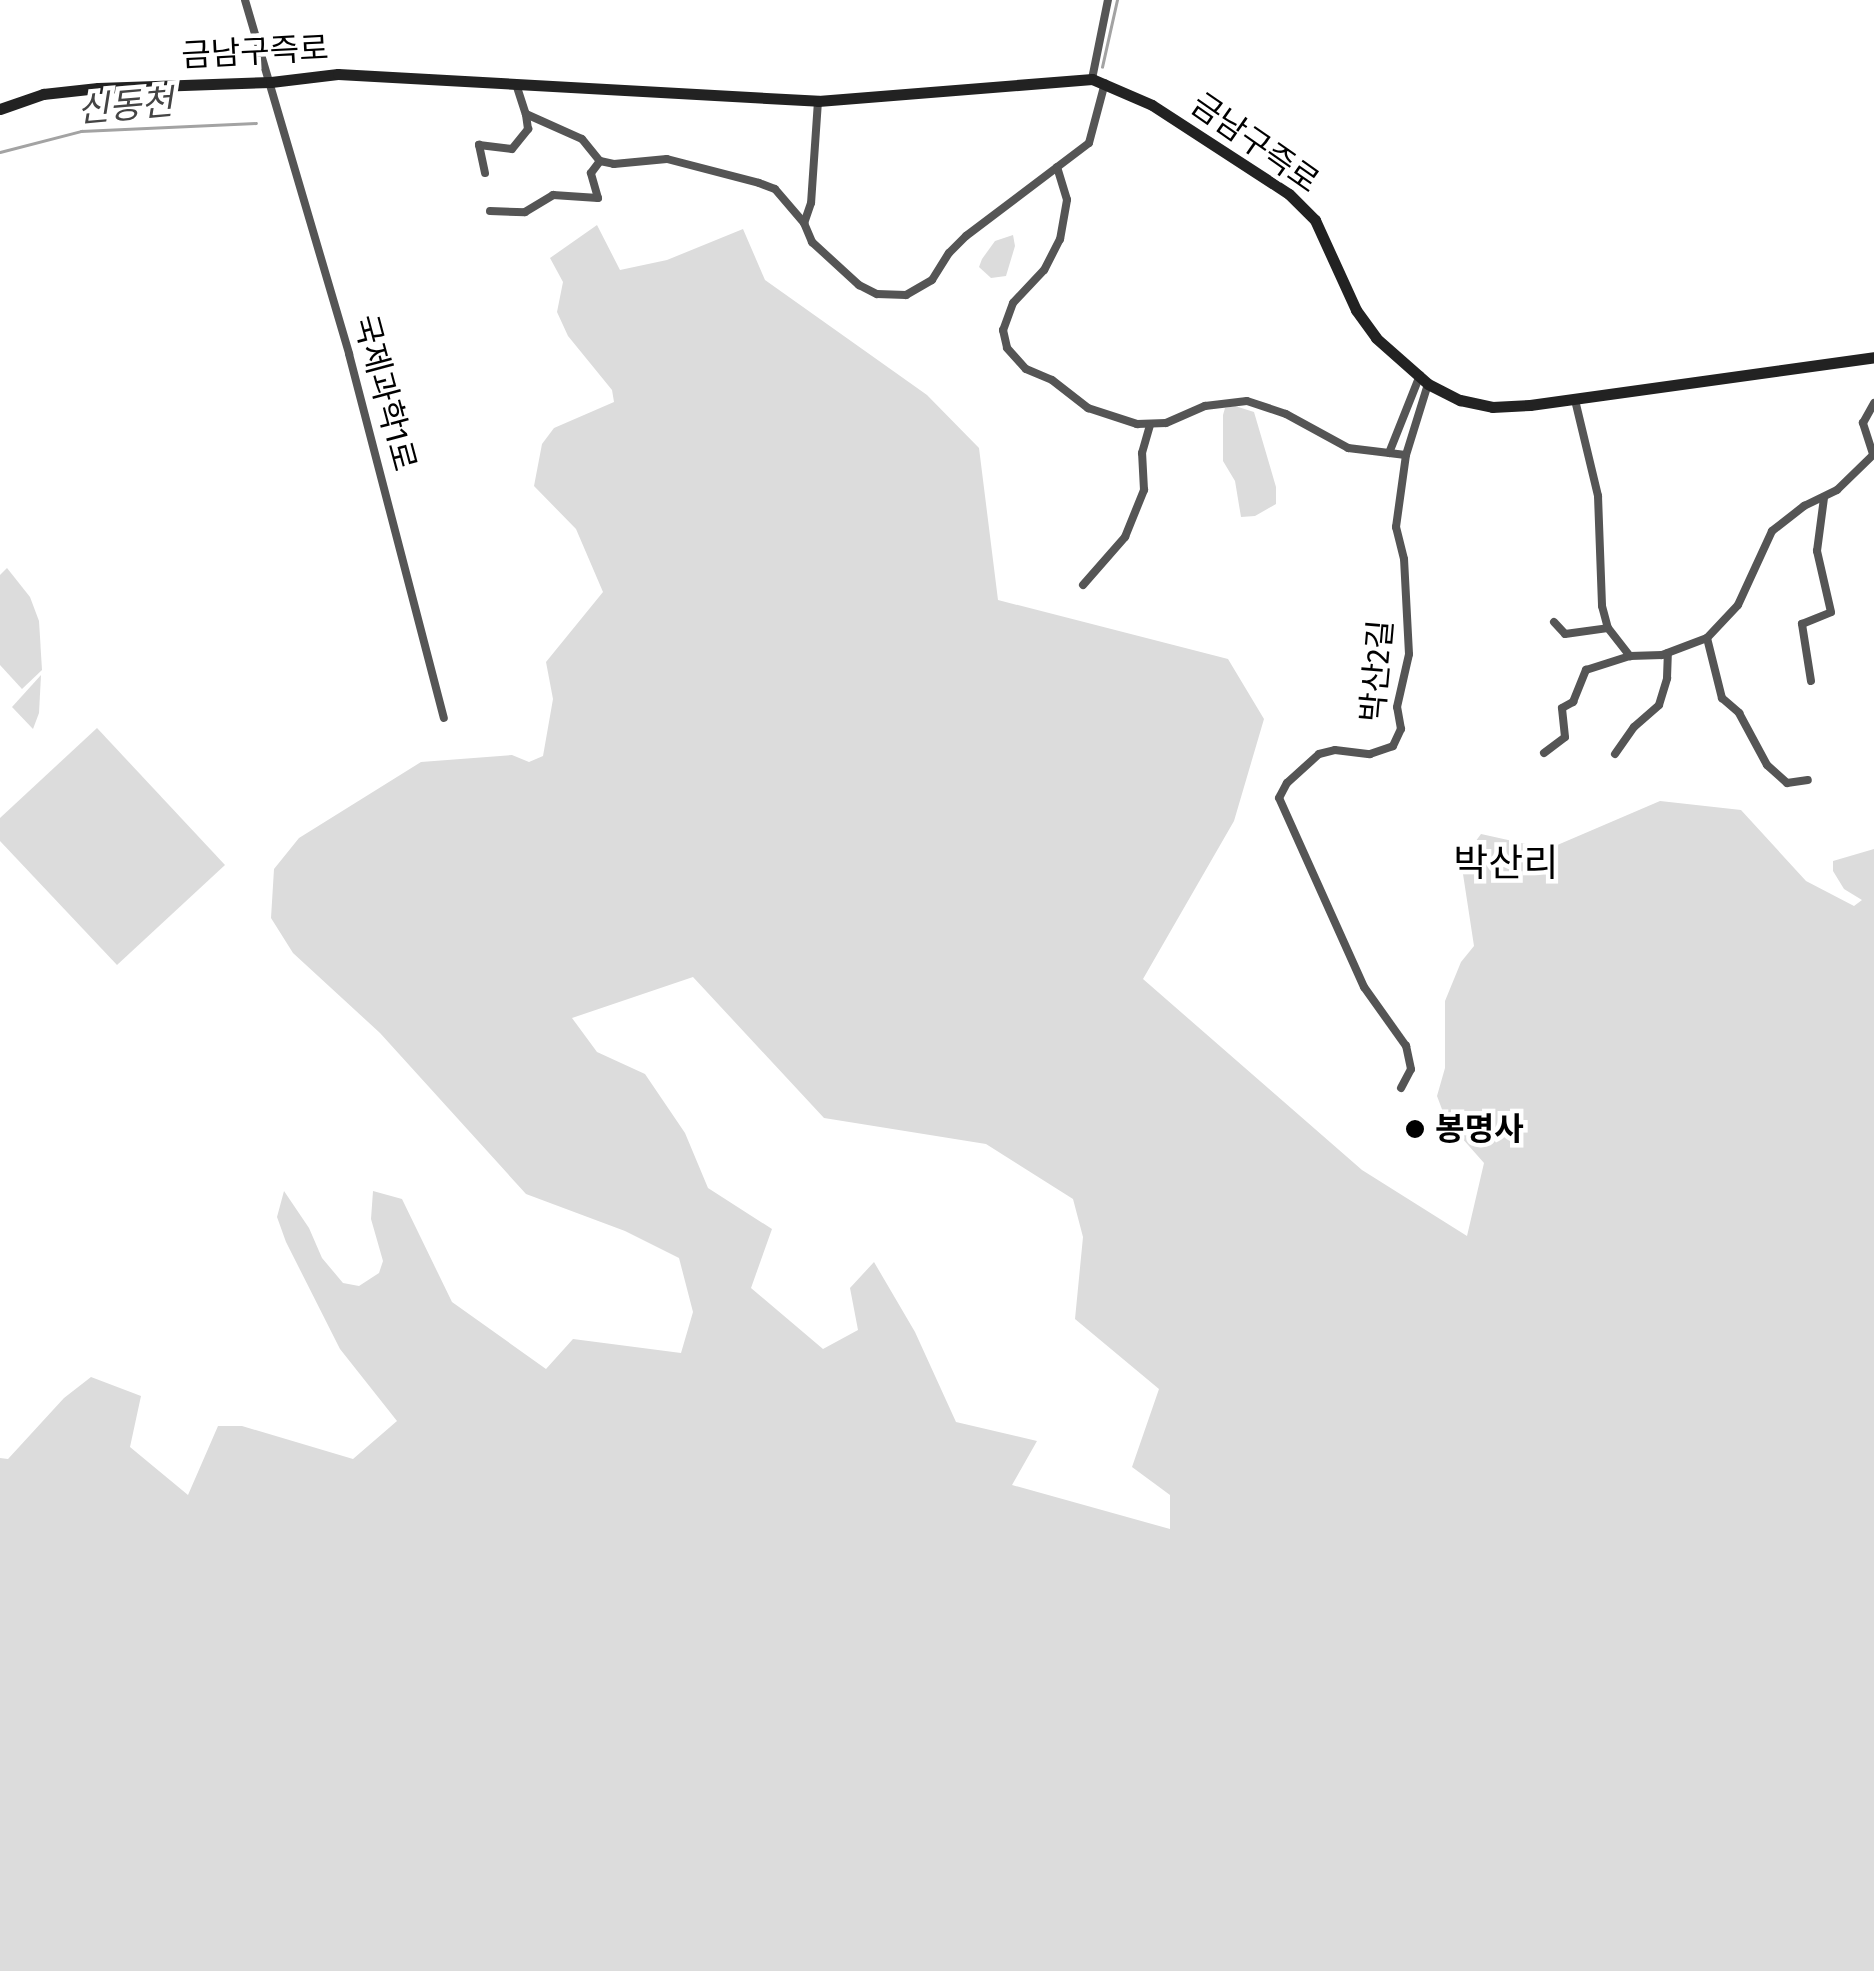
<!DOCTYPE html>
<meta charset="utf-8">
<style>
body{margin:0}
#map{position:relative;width:1874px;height:1971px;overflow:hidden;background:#fff;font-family:"Fira Sans Condensed","Noto Sans KR",sans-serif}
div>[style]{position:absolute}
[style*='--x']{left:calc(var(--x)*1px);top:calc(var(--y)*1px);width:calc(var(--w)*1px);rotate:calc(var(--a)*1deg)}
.green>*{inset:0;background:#dcdcdc}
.stream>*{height:2.5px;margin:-1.25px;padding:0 1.25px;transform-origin:1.25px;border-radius:1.25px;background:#a3a3a3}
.minor>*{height:8px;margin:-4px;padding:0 4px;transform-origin:4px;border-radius:4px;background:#555}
.secondary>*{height:11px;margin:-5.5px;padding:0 5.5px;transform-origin:5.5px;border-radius:5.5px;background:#222}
.dots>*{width:28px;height:28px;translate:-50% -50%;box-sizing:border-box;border:5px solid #fff;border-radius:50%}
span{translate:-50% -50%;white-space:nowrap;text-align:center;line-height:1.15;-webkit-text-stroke:9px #fff;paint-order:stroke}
.street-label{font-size:32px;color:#000}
.poi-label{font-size:32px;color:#000;font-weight:700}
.left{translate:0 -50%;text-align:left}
.water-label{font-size:35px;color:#444;font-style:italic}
.quarter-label{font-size:38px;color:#000}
</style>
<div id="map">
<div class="green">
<div style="clip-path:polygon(evenodd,597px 225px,620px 270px,667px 260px,743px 229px,765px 280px,927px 395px,979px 448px,998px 600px,1228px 659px,1264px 719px,1234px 821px,1143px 979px,1362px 1170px,1467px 1236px,1484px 1163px,1446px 1120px,1437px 1096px,1445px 1068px,1445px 1001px,1461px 962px,1474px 946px,1461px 861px,1481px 834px,1548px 849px,1660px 801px,1741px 810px,1806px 881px,1854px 906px,1862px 900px,1844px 889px,1833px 871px,1833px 861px,1874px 849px,1874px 1971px,0 1971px,0 1458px,8px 1459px,64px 1398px,91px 1377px,141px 1396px,130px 1447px,188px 1495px,218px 1426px,242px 1426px,353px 1459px,397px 1421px,340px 1349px,286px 1242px,277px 1217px,284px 1191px,309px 1228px,322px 1258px,343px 1283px,359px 1286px,379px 1273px,383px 1261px,371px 1219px,373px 1191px,402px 1199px,452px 1302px,546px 1369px,573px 1339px,681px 1353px,693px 1312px,679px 1258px,625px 1231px,526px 1194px,380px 1033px,293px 953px,271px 918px,274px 869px,299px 838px,421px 762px,512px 755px,529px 762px,543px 756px,553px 699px,546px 662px,603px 592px,576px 529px,534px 486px,542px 444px,554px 428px,614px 402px,612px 390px,568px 336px,557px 312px,563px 282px,550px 258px,597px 225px,693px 977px,824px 1118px,986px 1144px,1073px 1199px,1083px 1237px,1075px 1319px,1159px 1389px,1132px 1467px,1170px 1495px,1170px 1529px,1012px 1485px,1037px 1441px,956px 1422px,915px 1332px,874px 1262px,850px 1288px,858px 1330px,823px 1349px,751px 1288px,772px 1229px,708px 1188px,685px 1133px,645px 1074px,597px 1052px,572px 1018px,693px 977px)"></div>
<div style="clip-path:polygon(1013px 235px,1015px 246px,1006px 276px,991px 278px,979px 267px,982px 259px,995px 241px)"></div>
<div style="clip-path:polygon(1235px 406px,1254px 412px,1276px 487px,1276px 504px,1255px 516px,1241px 517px,1235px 481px,1223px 461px,1223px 415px,1225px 408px)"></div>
<div style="clip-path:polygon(7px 568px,30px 597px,39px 621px,42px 670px,22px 689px,0 665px,0 575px)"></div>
<div style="clip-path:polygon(41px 675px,39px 713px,33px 729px,12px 707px)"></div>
<div style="clip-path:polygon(97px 728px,225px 865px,117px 965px,0 841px,0 818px)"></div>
</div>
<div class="stream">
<div style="--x:1102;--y:67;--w:69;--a:-77.4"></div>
<div style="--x:0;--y:152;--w:84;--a:-14.5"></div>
<div style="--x:81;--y:131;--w:175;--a:-2.6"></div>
</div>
<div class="minor">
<div style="--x:245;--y:0;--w:369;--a:73.6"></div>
<div style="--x:349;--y:354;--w:376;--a:75.4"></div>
<div style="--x:1092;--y:79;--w:81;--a:-78.6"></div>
<div style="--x:516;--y:84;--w:32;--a:72"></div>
<div style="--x:526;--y:114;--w:61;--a:24.1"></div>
<div style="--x:582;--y:139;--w:28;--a:51"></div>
<div style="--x:818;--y:101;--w:102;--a:93.9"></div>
<div style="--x:811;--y:203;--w:21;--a:109"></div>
<div style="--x:804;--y:223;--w:21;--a:67"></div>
<div style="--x:812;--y:242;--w:64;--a:42.5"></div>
<div style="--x:859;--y:285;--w:20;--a:27"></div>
<div style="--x:877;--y:294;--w:29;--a:2"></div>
<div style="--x:906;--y:295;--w:30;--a:-30"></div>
<div style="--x:932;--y:280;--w:32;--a:-58"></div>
<div style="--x:949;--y:253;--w:24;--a:-45"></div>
<div style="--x:966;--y:236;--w:154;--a:-37.1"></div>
<div style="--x:1089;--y:143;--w:62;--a:-75.1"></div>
<div style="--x:600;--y:161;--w:14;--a:12"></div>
<div style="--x:614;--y:164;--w:53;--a:-5.4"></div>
<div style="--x:667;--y:159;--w:95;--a:14.6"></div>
<div style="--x:759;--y:183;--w:17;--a:21"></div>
<div style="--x:775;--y:189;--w:45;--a:49.5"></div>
<div style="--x:1057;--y:167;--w:34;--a:73"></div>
<div style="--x:1067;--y:200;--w:40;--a:100"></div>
<div style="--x:1060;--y:239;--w:35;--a:117"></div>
<div style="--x:1044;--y:270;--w:45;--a:133.2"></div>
<div style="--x:1013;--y:303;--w:29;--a:110"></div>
<div style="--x:1003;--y:330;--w:18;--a:77"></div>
<div style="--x:1007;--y:348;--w:28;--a:48"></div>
<div style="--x:1026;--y:369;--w:28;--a:23"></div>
<div style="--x:1052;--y:380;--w:46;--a:37.9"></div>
<div style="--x:1088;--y:408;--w:52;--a:18.1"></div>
<div style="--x:1137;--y:424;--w:29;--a:-2"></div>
<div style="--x:1166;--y:423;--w:43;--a:-23.6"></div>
<div style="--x:1205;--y:406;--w:42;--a:-6.8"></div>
<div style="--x:1247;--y:401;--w:41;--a:18.4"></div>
<div style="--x:1286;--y:414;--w:71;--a:28.7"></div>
<div style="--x:1348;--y:448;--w:58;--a:6.9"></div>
<div style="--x:485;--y:173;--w:29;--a:-102"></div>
<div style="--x:479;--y:145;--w:33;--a:7"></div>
<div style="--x:512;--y:149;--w:26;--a:-51"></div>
<div style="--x:528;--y:129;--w:15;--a:-98"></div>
<div style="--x:490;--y:211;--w:35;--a:2"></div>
<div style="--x:525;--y:212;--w:33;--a:-31"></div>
<div style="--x:553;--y:195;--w:45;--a:3.8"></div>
<div style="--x:598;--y:198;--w:26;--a:-106"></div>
<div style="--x:591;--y:173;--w:15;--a:-53"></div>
<div style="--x:1575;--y:400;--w:99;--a:76.5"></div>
<div style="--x:1598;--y:496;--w:110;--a:87.9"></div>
<div style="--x:1602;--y:606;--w:23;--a:75"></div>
<div style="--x:1608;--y:628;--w:36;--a:52"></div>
<div style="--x:1630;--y:656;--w:32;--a:-2"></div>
<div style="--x:1662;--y:655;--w:48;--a:-20.7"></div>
<div style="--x:1707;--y:638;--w:45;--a:-46.8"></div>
<div style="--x:1738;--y:605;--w:81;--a:-65.3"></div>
<div style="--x:1772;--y:531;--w:41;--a:-38"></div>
<div style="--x:1804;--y:506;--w:37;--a:-26"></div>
<div style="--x:1837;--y:490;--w:52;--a:-44.2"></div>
<div style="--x:1389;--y:453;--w:84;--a:-68.3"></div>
<div style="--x:1873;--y:454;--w:33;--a:-108"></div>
<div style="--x:1863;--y:423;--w:23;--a:-61"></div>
<div style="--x:1083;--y:585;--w:64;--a:-48.8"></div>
<div style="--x:1125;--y:537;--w:51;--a:-68"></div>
<div style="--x:1144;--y:490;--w:37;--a:-93"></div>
<div style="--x:1142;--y:453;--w:29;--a:-74"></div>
<div style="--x:1554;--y:622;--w:16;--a:47"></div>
<div style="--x:1565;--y:634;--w:43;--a:-7.9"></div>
<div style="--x:1707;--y:638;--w:62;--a:76"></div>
<div style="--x:1722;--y:698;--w:23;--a:41"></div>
<div style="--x:1739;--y:713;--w:59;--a:61.7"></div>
<div style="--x:1767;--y:765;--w:27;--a:42"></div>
<div style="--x:1787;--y:783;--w:21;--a:-8"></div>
<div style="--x:1811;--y:681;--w:58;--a:-99"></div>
<div style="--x:1802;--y:624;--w:31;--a:-22"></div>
<div style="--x:1831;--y:612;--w:63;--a:-102.9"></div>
<div style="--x:1817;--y:551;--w:53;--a:-82.5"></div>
<div style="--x:1544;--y:753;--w:26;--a:-37"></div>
<div style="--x:1565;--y:737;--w:29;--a:-96"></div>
<div style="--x:1562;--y:708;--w:13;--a:-29"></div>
<div style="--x:1573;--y:702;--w:35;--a:-68"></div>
<div style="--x:1586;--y:670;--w:46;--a:-17.7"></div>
<div style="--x:1615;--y:754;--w:33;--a:-55"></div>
<div style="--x:1634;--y:727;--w:33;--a:-41"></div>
<div style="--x:1659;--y:705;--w:28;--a:-73"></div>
<div style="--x:1667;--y:678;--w:25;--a:-88"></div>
<div style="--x:1401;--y:1088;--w:21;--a:-62"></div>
<div style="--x:1411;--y:1069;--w:24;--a:-102"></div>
<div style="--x:1406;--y:1046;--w:72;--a:-125.4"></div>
<div style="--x:1364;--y:987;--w:207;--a:-114.2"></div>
<div style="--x:1279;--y:798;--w:17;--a:-62"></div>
<div style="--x:1287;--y:783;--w:43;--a:-42.2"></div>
<div style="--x:1319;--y:754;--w:16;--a:-14"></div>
<div style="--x:1335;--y:750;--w:35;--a:7"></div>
<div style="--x:1370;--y:754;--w:24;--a:-19"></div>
<div style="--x:1393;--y:746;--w:19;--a:-65"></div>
<div style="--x:1401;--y:729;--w:22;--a:-100"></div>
<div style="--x:1397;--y:707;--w:54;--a:-77.2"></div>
<div style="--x:1409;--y:654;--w:95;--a:-93"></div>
<div style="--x:1404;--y:559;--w:33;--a:-104"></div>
<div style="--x:1396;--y:527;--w:73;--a:-82.1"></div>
<div style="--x:1406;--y:455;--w:74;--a:-72.8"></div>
</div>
<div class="secondary">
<div style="--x:0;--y:109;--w:46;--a:-19.2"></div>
<div style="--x:43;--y:94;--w:55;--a:-6.2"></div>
<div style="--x:98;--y:88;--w:173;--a:-2"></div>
<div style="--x:271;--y:82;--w:67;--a:-6.8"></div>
<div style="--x:338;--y:74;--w:481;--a:3.2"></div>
<div style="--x:818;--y:101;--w:275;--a:-4.6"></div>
<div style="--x:1092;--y:79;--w:65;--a:23.4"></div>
<div style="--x:1152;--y:105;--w:163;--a:33"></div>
<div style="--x:1289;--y:194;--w:37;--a:45"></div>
<div style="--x:1315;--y:220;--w:99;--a:65.5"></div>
<div style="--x:1356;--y:310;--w:34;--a:54"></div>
<div style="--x:1376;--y:338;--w:69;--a:41.5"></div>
<div style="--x:1428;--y:384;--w:36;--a:27"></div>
<div style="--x:1460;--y:400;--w:33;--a:12"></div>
<div style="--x:1492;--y:407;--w:38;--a:-3"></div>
<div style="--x:1530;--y:405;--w:347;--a:-7.9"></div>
</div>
<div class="dots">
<div style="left:1415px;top:1129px;background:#000"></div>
</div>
<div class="street-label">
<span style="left:255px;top:52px;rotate:-3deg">금남구즉로</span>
<span style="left:1255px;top:143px;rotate:35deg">금남구즉로</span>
<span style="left:385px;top:393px;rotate:75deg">국제과학1로</span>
<span style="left:1377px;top:671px;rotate:-85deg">박산2길</span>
</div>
<div class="poi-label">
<span class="left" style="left:1435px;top:1129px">봉명사</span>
</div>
<div class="water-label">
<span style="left:125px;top:106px;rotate:-5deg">신동천</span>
</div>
<div class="quarter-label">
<span style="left:1506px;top:864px">박산리</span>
</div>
</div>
